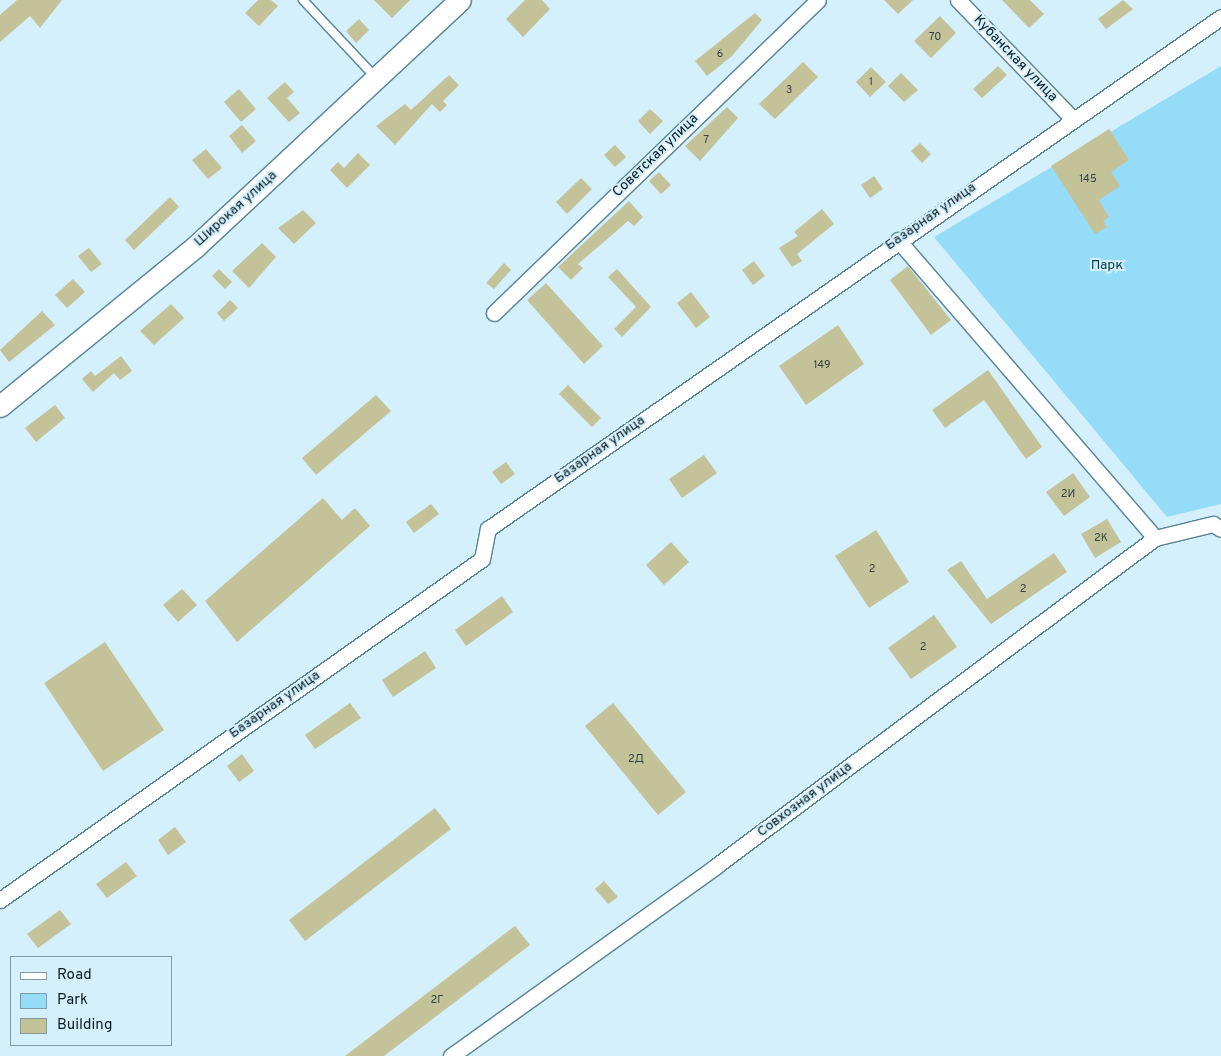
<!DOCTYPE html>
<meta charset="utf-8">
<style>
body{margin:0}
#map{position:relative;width:1221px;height:1056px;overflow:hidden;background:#d4f0fc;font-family:Overpass,sans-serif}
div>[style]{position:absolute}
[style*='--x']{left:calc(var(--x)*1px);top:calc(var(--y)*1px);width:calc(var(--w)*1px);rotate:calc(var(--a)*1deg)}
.green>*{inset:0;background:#95dcf9}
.building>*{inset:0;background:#c4c298}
.roads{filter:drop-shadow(1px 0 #578396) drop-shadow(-1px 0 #578396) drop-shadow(0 1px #578396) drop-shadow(0 -1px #578396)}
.lane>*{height:8px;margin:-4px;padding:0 4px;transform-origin:4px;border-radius:4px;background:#fff}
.street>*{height:15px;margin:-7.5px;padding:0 7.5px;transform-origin:7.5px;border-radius:7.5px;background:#fff}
.secondary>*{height:21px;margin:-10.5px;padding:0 10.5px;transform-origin:10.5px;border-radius:10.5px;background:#fff}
span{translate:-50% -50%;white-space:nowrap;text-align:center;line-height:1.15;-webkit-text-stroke:4px #d4f0fc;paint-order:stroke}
.number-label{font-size:11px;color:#374540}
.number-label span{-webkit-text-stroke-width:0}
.street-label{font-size:14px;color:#081b22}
.park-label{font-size:14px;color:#043e50}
.legend{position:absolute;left:10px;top:956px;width:162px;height:90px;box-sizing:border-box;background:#d4f0fc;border:1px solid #829ba5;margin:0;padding:6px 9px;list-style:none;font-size:15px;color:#081b22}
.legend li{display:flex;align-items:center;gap:10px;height:25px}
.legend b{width:25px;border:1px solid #829ba5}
</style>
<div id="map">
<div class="green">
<div style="clip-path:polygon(1221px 66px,1221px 504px,1167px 517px,934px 237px)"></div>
</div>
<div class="building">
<div style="clip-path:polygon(17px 0,62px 0,40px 28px,30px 16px,0 42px,0 15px)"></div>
<div style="clip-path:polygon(258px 0,271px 0,278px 6px,259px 26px,245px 13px)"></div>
<div style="clip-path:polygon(374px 0,410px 0,392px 18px)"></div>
<div style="clip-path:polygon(525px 0,542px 0,550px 9px,523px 37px,506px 19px)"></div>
<div style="clip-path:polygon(884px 0,913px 0,898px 14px)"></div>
<div style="clip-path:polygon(1002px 0,1030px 0,1044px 14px,1029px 28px)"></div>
<div style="clip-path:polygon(1123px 0,1133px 9px,1106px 29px,1098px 19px)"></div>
<div style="clip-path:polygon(755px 13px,762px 20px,732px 56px,707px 76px,695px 61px)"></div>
<div style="clip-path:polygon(940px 16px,956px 33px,931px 58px,914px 41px)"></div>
<div style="clip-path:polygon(359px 19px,369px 30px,356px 43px,346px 31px)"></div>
<div style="clip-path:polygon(803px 62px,818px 77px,775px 119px,759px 104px)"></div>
<div style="clip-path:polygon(998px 66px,1007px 75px,982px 98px,973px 89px)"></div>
<div style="clip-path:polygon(871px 67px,886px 82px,870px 97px,856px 82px)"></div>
<div style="clip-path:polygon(901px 73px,918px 90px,904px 102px,888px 86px)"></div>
<div style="clip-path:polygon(449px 75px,459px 85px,443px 101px,447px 105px,440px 112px,432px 104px,395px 145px,376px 126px,405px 104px,411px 110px)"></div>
<div style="clip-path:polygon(285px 82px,294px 92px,287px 98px,300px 113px,289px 122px,267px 98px)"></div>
<div style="clip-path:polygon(239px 89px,256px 109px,241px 122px,224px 102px)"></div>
<div style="clip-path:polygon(727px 107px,738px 118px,700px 161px,685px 146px)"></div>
<div style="clip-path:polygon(650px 109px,663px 121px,650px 134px,638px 121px)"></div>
<div style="clip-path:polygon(242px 125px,256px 141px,242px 153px,229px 136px)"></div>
<div style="clip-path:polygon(1109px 129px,1129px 160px,1111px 172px,1120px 186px,1099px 200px,1109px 217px,1103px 221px,1107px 227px,1095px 234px,1051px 166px)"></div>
<div style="clip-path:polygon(920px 143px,931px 154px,922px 163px,911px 151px)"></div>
<div style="clip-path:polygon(615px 145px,626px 157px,615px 167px,604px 155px)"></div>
<div style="clip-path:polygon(206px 149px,222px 168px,208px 179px,192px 160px)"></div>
<div style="clip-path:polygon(358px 153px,370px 165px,347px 188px,330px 170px,338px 162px,344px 168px)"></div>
<div style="clip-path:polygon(659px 172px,671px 185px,661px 194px,649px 181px)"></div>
<div style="clip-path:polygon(874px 176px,883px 189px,870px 198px,861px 185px)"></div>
<div style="clip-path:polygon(581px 178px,592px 189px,567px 214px,556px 202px)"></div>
<div style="clip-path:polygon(170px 197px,179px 207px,134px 250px,125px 240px)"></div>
<div style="clip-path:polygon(629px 201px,643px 217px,634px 226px,628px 221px,605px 241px,578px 264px,583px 268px,571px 280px,558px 267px)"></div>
<div style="clip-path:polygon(822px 209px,834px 224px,797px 254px,802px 261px,792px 267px,779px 248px,798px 236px,794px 232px)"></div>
<div style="clip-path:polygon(303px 210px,316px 223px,294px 244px,278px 228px)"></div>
<div style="clip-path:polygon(262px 243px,276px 257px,249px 288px,232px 271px)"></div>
<div style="clip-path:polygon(89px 248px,102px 264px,91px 272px,78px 256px)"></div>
<div style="clip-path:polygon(754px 261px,765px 276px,753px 285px,742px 270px)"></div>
<div style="clip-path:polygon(504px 263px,511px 270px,494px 289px,486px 283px)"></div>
<div style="clip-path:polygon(908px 266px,951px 320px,931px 335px,890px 280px)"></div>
<div style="clip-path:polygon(219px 269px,232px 282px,225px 289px,212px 276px)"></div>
<div style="clip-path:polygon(617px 269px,651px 307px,622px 337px,614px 329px,636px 307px,608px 277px)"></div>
<div style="clip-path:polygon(73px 279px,85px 292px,67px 308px,55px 295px)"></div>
<div style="clip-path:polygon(546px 283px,603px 346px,584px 364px,527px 300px)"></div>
<div style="clip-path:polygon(691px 292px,710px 317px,696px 328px,677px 303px)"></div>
<div style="clip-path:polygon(230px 300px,238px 308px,224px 321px,217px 313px)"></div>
<div style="clip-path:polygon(171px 304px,184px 318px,154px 345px,140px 331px)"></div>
<div style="clip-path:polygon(42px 311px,55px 325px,9px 362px,0 350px)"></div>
<div style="clip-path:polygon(838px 325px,864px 364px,806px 405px,779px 366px)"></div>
<div style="clip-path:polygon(121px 356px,132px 371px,120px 380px,114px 373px,93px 392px,82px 379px,91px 371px,95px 376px)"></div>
<div style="clip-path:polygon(988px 370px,1042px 447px,1026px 459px,984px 400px,945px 428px,932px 410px)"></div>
<div style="clip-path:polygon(568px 385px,601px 418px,592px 427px,559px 394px)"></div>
<div style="clip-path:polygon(376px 395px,391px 411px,316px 475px,302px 458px)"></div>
<div style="clip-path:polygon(55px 405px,65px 418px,36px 442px,25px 428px)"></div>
<div style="clip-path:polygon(704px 455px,717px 473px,682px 498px,669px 479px)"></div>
<div style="clip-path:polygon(506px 462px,515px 474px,501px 484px,492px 472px)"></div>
<div style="clip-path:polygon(1073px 473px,1090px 497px,1064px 516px,1046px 492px)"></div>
<div style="clip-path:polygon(323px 498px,342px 520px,355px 508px,370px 526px,237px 642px,205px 601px)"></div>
<div style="clip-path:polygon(431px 504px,439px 514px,414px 533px,406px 522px)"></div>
<div style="clip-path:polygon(1107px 519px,1121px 542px,1095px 558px,1081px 534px)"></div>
<div style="clip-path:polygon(876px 530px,909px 582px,869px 608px,835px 556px)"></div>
<div style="clip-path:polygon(671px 542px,689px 562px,664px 585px,646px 565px)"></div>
<div style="clip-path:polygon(1054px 553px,1067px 572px,991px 624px,947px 570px,961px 561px,987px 599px)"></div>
<div style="clip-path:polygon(182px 589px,197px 605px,178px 622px,163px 605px)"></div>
<div style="clip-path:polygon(502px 596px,513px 612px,466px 646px,455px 630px)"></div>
<div style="clip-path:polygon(934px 615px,957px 647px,911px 679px,888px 648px)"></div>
<div style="clip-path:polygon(105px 642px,164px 730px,103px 771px,44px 683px)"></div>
<div style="clip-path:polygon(425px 651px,436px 668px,393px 697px,382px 680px)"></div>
<div style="clip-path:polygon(350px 703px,361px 718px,315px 749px,305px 735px)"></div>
<div style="clip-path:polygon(613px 703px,686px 792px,658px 815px,585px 726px)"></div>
<div style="clip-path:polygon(242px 754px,254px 771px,239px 782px,227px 766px)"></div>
<div style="clip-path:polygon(435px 808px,451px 829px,305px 941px,289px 920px)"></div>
<div style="clip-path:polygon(175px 827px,186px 842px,168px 855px,158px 840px)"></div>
<div style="clip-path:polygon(126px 862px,137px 876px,107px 898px,96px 884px)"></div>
<div style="clip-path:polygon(604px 881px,618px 897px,608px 904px,595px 889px)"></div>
<div style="clip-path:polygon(60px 910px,71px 924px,38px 948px,27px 934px)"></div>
<div style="clip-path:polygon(515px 926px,530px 945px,384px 1056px,345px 1056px)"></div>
</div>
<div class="roads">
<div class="lane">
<div style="--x:303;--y:0;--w:105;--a:46.9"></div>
</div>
<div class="street">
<div style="--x:958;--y:0;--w:164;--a:46"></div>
<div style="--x:898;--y:240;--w:394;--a:49.2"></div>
<div style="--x:1155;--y:538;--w:60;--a:-13.6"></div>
<div style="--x:1213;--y:524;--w:9;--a:32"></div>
<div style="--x:494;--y:313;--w:450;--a:-44"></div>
<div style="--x:0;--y:900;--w:590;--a:-35.28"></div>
<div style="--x:482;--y:559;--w:31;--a:-79"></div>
<div style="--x:488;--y:529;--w:894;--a:-34.93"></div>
<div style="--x:451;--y:1056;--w:326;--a:-35.6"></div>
<div style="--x:716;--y:866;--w:548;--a:-36.77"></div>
</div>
<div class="secondary">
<div style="--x:0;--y:406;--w:252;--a:-39.2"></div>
<div style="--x:195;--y:247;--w:362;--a:-43"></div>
</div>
</div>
<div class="number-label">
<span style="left:935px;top:37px">70</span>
<span style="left:720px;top:54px">6</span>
<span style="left:871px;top:82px">1</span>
<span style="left:789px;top:90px">3</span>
<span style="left:706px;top:140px">7</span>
<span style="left:1088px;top:179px">145</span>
<span style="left:822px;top:365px">149</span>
<span style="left:1068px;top:494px">2И</span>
<span style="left:1101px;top:538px">2К</span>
<span style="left:872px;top:569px">2</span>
<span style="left:1023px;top:589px">2</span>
<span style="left:923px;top:647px">2</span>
<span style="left:636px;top:759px">2Д</span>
<span style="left:437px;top:1000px">2Г</span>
</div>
<div class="street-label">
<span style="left:1015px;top:59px;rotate:46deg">Кубанская улица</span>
<span style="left:656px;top:156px;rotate:-44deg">Советская улица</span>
<span style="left:236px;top:209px;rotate:-42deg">Широкая улица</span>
<span style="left:931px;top:217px;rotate:-35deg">Базарная улица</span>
<span style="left:600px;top:450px;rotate:-35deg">Базарная улица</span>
<span style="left:275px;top:705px;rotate:-35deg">Базарная улица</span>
<span style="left:805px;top:800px;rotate:-37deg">Совхозная улица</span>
</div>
<div class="park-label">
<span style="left:1107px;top:266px">Парк</span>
</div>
<ul class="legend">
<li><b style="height:6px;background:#fff"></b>Road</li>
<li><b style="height:14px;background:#95dcf9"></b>Park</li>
<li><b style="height:14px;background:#c4c298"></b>Building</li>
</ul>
</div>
